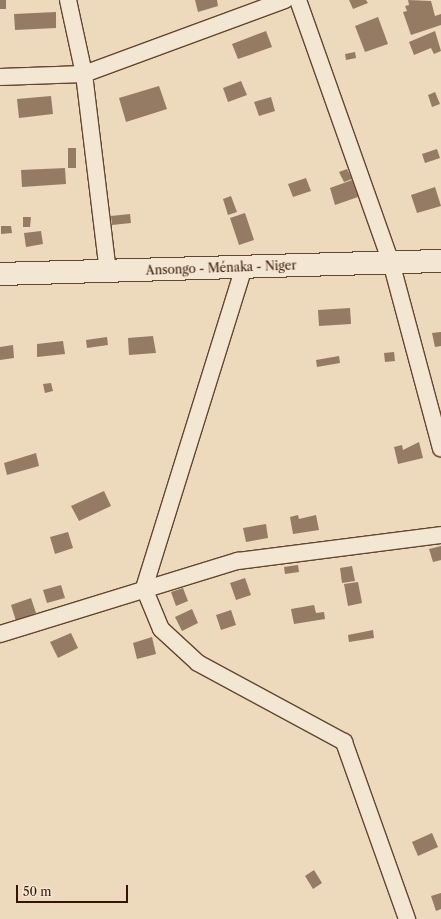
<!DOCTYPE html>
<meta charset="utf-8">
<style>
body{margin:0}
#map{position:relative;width:441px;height:919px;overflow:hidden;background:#edd9bc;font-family:"Libre Caslon Text",serif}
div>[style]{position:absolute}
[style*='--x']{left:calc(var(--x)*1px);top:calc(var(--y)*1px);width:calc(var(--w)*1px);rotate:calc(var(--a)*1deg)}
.building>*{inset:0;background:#957b63}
.roads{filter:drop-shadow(1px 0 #634630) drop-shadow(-1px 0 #634630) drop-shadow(0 1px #634630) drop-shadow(0 -1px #634630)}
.minor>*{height:16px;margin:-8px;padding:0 8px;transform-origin:8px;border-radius:8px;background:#f3e6d3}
.secondary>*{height:22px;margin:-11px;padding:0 11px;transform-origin:11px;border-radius:11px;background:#f3e6d3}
span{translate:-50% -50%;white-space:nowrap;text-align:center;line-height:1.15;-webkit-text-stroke:3px #f3e6d3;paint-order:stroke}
.street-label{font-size:12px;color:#351502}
.scale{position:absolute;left:16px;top:885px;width:112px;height:18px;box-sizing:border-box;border:2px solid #351502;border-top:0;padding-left:5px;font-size:12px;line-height:14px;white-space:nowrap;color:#351502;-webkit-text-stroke:3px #f3e6d3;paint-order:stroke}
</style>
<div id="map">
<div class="building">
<div style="clip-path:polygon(0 0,6px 0,6px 9px,0 9px)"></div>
<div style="clip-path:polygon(195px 0,217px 0,218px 6px,198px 12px)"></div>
<div style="clip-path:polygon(349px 0,366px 0,368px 3px,353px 9px)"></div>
<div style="clip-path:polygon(408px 0,431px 1px,435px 16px,441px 14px,441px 25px,411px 35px,403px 12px,407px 11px,405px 6px,409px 5px)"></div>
<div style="clip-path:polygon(56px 12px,56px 28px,15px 30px,14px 14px)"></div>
<div style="clip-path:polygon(378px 17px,388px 44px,365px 52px,355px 26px)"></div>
<div style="clip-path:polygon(266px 31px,272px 47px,238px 59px,232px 44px)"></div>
<div style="clip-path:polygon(435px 31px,441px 51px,434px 54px,431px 48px,414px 55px,409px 42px)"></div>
<div style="clip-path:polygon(355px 52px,356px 58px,346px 60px,345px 54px)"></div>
<div style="clip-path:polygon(241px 81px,247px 95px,228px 102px,223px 88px)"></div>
<div style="clip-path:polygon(159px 86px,167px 109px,126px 122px,119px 98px)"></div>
<div style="clip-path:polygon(435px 92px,440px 104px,432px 107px,428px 95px)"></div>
<div style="clip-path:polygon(51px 96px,53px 114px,19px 118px,17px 99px)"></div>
<div style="clip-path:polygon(271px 97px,275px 111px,259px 116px,254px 102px)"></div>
<div style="clip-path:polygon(68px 148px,76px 148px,76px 168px,68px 168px)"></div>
<div style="clip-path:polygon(437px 149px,440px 158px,425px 163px,422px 154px)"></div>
<div style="clip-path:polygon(65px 168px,66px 184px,22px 187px,21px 170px)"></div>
<div style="clip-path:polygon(347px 169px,352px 179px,344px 182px,339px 172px)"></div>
<div style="clip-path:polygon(306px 178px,311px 191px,293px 197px,288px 184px)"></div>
<div style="clip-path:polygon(352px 180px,358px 197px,335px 205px,330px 188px)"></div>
<div style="clip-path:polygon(435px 187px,441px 206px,417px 213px,411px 195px)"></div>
<div style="clip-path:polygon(231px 196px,237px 212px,228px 215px,223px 199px)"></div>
<div style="clip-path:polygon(245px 213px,254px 240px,239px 245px,230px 218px)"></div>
<div style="clip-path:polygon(130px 214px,131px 223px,112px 225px,111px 216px)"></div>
<div style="clip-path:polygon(23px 217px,31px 217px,30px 227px,23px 227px)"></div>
<div style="clip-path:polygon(1px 226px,11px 226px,12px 233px,1px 234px)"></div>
<div style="clip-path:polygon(41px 231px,43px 244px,26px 247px,24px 233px)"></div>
<div style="clip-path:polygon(350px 308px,351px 324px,319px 326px,318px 310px)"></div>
<div style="clip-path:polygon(441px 332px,441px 346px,435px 347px,432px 333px)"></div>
<div style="clip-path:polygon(153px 336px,156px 353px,129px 355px,128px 338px)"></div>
<div style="clip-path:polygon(107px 337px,108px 345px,87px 348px,86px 340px)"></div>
<div style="clip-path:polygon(63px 341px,65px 354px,37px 357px,37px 344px)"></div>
<div style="clip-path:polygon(13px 345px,14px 358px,0 360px,0 347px)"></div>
<div style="clip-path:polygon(394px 352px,395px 361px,385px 362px,384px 353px)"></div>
<div style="clip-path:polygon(339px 356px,340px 363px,317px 367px,316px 360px)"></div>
<div style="clip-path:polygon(51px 383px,53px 391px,45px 393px,43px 384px)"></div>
<div style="clip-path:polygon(419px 442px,423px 458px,398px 464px,394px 447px,402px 445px,403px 450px)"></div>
<div style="clip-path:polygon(36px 453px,39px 466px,7px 475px,4px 463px)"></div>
<div style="clip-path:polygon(104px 491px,111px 506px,79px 521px,71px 506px)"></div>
<div style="clip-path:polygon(298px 515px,299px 519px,316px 515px,319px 530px,293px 534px,290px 517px)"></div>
<div style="clip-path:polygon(266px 524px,268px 538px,246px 542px,243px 528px)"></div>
<div style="clip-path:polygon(68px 532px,73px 548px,55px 554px,50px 537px)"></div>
<div style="clip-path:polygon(441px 546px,441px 560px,433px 562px,429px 549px)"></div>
<div style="clip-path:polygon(298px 565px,299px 572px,285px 574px,284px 567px)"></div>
<div style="clip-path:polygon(352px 566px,355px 581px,342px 583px,340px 568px)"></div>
<div style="clip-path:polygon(245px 578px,251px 595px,236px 600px,230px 583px)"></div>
<div style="clip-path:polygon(358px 582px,362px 603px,348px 606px,344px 584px)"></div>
<div style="clip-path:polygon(61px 585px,65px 598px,47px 603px,43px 590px)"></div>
<div style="clip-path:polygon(183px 588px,188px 601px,176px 606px,171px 592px)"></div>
<div style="clip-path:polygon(31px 598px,36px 613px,16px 621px,11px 605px)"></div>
<div style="clip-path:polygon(314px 605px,316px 613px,324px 612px,325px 619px,294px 624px,291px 609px)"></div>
<div style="clip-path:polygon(192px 609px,198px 623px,182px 631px,175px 617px)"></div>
<div style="clip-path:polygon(231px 610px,236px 625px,221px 630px,216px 615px)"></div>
<div style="clip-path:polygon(373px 630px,374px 638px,349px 642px,348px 635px)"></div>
<div style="clip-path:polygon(71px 633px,78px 648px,58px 658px,50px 642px)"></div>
<div style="clip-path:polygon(152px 637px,156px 654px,137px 659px,133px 643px)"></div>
<div style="clip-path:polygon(432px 833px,438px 847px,418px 856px,412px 842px)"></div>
<div style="clip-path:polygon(314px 870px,322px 883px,313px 889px,305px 876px)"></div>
<div style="clip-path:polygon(441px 893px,441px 909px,436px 911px,431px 896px)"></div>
</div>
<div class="roads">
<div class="minor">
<div style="--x:68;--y:0;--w:76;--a:77.8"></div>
<div style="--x:84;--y:74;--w:198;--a:83.1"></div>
<div style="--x:298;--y:0;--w:278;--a:70.5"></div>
<div style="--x:391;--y:262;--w:193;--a:75"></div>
<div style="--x:0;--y:77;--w:84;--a:-2"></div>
<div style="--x:84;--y:74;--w:214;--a:-20.2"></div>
<div style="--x:244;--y:267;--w:336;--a:107.3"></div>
<div style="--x:144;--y:588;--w:44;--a:67.5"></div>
<div style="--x:161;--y:629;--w:50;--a:42.6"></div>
<div style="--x:198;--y:663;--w:166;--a:28.4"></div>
<div style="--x:344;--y:742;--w:188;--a:70.4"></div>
<div style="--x:0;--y:634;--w:249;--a:-17.1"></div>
<div style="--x:238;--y:561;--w:205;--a:-7.3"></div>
</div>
<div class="secondary">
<div style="--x:0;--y:274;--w:441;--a:-1.7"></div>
</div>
</div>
<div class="street-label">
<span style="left:221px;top:268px;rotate:-2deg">Ansongo - Ménaka - Niger</span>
</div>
<div class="scale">50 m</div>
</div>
